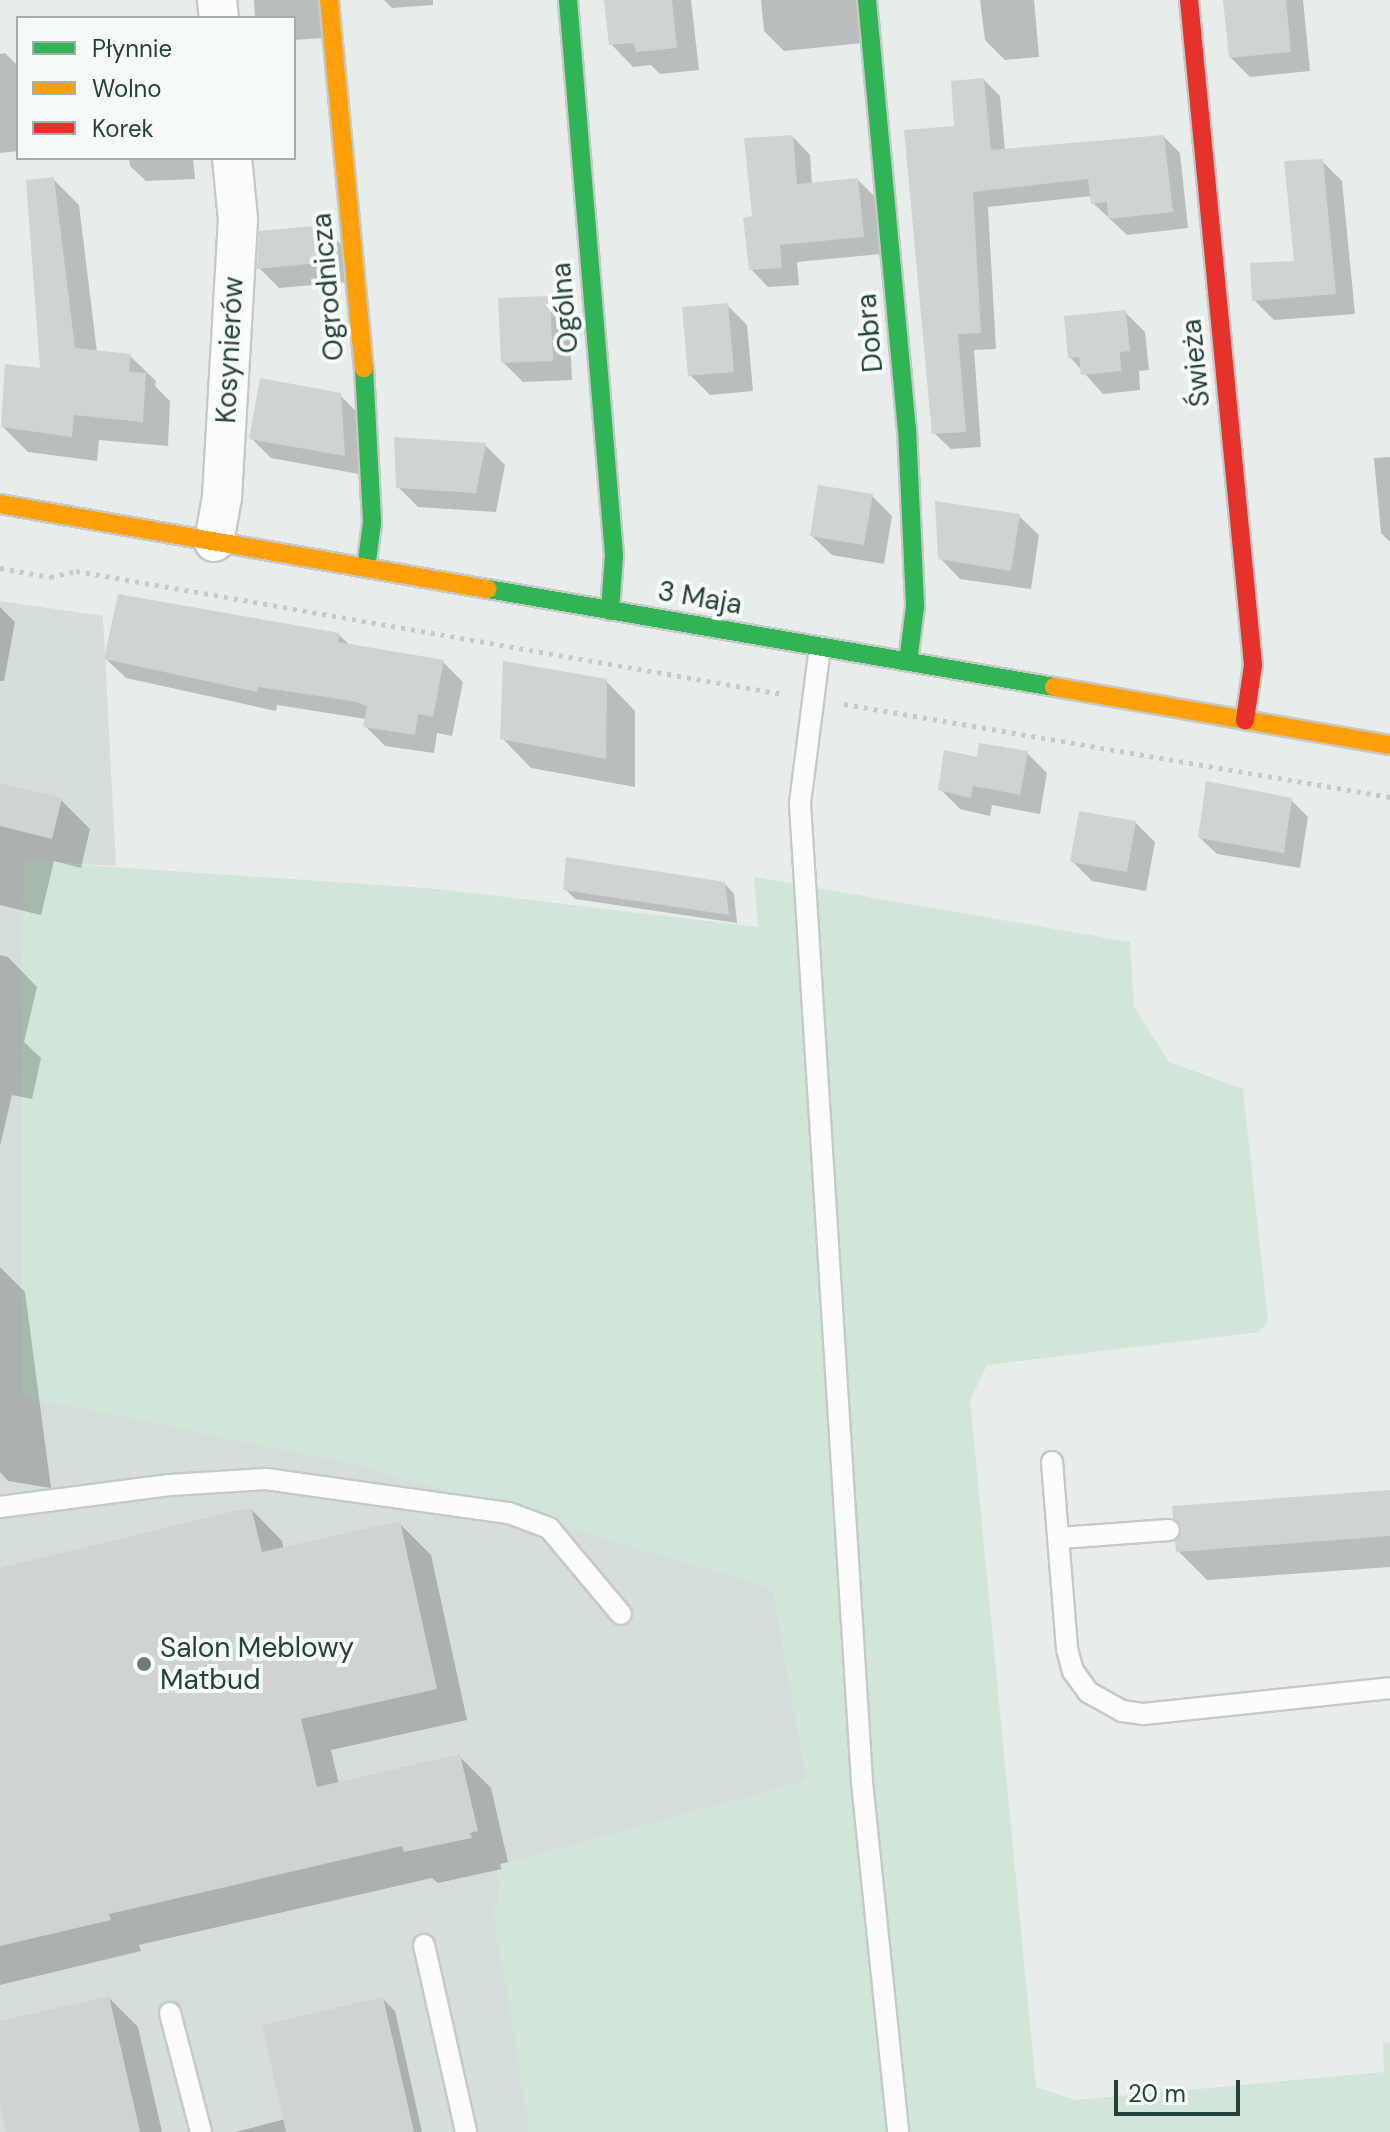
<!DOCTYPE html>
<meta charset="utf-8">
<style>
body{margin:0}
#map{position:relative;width:1390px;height:2132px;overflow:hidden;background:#e8edeb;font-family:"DM Sans",sans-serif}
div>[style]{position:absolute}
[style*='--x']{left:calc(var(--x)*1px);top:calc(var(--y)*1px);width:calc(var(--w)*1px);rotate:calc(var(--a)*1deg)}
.built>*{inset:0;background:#d6dedb}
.green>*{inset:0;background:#d1e6d8}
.shadow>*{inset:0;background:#0003}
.building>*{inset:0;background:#cfd4d2}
.path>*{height:5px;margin-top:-2.5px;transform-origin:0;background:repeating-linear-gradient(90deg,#c3ccca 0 4px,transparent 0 10px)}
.roads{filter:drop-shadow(2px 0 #c5cac8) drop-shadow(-2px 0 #c5cac8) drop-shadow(0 2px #c5cac8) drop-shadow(0 -2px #c5cac8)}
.lane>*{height:20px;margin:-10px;padding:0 10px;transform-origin:10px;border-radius:10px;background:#fcfcfc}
.street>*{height:38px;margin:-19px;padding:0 19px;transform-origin:19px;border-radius:19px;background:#fcfcfc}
.fast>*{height:18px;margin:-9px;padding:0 9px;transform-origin:9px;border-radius:9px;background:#30b455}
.slow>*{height:18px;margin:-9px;padding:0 9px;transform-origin:9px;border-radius:9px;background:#ff9f0a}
.jam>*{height:18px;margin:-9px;padding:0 9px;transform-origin:9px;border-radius:9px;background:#e5322d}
.dots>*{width:22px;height:22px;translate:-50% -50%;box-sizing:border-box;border:4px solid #f7fbf9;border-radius:50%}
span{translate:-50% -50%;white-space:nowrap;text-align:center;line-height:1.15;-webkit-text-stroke:8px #f7fbf9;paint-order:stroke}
.street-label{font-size:28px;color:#24423a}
.poi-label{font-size:28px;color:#24423a}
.left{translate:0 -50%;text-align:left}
.legend{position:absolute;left:16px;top:16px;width:280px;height:144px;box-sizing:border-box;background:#f7fbf9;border:2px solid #a3b1ad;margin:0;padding:10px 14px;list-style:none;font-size:24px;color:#24423a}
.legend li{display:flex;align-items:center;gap:16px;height:40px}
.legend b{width:40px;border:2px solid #a3b1ad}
.scale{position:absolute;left:1114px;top:2080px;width:126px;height:36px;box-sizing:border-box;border:4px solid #24423a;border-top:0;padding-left:10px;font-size:24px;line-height:28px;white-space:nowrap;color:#24423a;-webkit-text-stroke:6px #f7fbf9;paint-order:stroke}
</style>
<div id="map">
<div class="built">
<div style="clip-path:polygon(0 601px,103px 616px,116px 866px,23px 861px,22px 1396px,349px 1462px,773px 1588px,807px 1781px,498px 1866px,500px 1906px,493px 1907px,530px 2132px,0 2132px)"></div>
</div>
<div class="green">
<div style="clip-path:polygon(23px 861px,438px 889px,758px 927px,754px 877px,1130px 942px,1134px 1007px,1169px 1062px,1243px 1089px,1268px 1321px,1259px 1332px,987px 1365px,970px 1400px,1036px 2087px,1075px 2100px,1384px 2072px,1383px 2043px,1390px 2042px,1390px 2132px,530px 2132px,492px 1907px,500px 1905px,498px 1866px,807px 1781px,773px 1589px,349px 1462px,22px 1396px)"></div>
</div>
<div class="shadow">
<div style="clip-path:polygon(254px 0,333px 0,323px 38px,294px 40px,294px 18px,255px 18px)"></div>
<div style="clip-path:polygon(384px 0,433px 0,433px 5px,392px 8px)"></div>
<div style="clip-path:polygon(607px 0,691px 0,699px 70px,660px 74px,651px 65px,633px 67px,611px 44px)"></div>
<div style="clip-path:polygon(761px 0,865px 0,863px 43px,784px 51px,764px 31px)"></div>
<div style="clip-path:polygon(980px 0,1034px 0,1039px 57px,1005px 60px,985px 40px)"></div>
<div style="clip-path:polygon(1225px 0,1303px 0,1310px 71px,1250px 77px,1230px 57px)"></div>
<div style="clip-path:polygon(5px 53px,18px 66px,18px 151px,0 153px,0 54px)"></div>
<div style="clip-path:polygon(984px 80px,1000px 96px,1005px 151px,1164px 137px,1180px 153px,1188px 228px,1127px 235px,1093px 203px,1092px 196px,988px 207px,996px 349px,974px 350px,981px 447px,951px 449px,934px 433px,956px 128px)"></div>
<div style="clip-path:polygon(793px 137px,810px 155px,812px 184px,858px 180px,875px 197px,881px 254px,797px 262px,799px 285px,768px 287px,751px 269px)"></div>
<div style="clip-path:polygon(129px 158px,193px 158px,195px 179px,146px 181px,130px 166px)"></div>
<div style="clip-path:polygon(1322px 161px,1342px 181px,1355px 314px,1274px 320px,1254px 300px,1296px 262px)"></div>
<div style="clip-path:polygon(53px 179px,79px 205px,97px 352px,130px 356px,156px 381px,155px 386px,170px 401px,168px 446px,99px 440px,97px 461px,28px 452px,3px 427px,42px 370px)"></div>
<div style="clip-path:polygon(324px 228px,344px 247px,348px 282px,279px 288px,259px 268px)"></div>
<div style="clip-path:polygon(549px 298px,569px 318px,572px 380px,523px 382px,503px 362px)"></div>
<div style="clip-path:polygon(727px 305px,747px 325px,753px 391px,710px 395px,690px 375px)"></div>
<div style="clip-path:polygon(1125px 312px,1145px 332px,1149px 370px,1139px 371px,1140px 390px,1103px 394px,1070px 357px)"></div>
<div style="clip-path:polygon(340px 395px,360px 415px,364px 475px,271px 458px,251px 438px)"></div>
<div style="clip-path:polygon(485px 445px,505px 465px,496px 512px,418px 507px,398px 487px)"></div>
<div style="clip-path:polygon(1390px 457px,1390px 542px,1381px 533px,1374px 458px)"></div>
<div style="clip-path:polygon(872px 496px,892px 516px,884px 564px,832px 555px,812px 536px)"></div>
<div style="clip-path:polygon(1019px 516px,1039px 535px,1031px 589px,960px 579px,940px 558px)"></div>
<div style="clip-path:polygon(0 607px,15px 622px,4px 681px,0 681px)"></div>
<div style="clip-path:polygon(339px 635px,351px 646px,443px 662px,463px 682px,452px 736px,437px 733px,434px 753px,385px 746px,365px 726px,366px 719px,277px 705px,276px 711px,126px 678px,106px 659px)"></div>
<div style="clip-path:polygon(606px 681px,635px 711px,635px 787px,531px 768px,502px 738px)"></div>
<div style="clip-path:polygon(1027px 753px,1047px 773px,1040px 814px,992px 805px,990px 816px,960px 809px,940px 789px,979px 759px)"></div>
<div style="clip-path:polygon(0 785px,61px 800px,90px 829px,81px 868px,54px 861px,41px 915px,0 905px)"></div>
<div style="clip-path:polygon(1291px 800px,1308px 817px,1300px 868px,1217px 854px,1200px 838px)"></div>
<div style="clip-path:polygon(1135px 822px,1155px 842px,1146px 891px,1092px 881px,1072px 861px)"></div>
<div style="clip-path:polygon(725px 884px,734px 894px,737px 923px,575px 899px,565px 889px)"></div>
<div style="clip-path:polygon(0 955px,8px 957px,37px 987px,24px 1042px,41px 1058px,32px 1099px,12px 1095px,0 1146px)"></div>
<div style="clip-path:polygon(0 1267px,25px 1292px,51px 1488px,8px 1481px,0 1472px)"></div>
<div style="clip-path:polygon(1390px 1492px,1390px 1567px,1207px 1580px,1178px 1551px,1184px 1530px)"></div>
<div style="clip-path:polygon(251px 1509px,282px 1541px,284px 1549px,399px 1523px,431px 1555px,467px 1720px,331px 1750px,339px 1784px,459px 1756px,491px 1788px,508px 1862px,500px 1864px,502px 1869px,438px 1883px,432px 1878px,139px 1945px,141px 1951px,0 1985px,0 1570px)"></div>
<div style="clip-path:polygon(109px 1998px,138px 2027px,162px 2132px,8px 2132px,0 2096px,0 2023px)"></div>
<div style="clip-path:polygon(383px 1999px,395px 2011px,422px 2132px,236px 2132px,285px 2119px)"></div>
</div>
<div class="building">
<div style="clip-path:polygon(604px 0,672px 0,677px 48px,636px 52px,634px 43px,609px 45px)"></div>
<div style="clip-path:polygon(1223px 0,1286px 0,1291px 52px,1229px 58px)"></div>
<div style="clip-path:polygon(984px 78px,991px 150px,1164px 135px,1173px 212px,1108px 219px,1107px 202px,1091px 204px,1088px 179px,973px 192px,981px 333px,958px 334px,966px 432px,932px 434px,904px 130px,954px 126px,951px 81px)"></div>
<div style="clip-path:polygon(793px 135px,797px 184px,858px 178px,864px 237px,780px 245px,782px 268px,749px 270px,743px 218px,752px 216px,744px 138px)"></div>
<div style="clip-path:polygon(1323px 159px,1336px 294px,1252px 301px,1250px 263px,1294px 261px,1284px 161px)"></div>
<div style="clip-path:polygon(54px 177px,75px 348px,131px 354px,129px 372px,146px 373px,143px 422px,74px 415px,72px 437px,1px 427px,5px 364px,40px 368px,26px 180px)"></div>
<div style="clip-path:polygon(325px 225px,329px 262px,257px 269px,259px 231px)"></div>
<div style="clip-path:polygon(550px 296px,553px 361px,501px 363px,498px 298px)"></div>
<div style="clip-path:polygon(728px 303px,734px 372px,688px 376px,682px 307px)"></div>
<div style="clip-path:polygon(1126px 310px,1130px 351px,1120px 352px,1121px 371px,1081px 375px,1079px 357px,1068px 358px,1064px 316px)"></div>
<div style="clip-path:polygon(260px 378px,341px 393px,345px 456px,249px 439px)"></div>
<div style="clip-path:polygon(394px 437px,486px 443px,476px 493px,396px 488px)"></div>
<div style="clip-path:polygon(818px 485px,873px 494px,864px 545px,810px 536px)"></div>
<div style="clip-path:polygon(935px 501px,1020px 514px,1011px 571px,938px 559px)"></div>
<div style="clip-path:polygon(118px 594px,340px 633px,338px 642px,444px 660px,433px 717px,418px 714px,415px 735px,363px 727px,367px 706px,352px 701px,258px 687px,257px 692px,104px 659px)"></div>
<div style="clip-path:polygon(503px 661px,607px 679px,606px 759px,500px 739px)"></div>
<div style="clip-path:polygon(979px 743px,1028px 751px,1020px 795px,973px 786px,971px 798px,938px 790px,944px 750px,977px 757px)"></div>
<div style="clip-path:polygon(1206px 781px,1292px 798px,1284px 853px,1198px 838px)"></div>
<div style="clip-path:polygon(0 783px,62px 798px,52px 839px,0 826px)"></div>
<div style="clip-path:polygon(1079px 811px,1136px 821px,1127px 872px,1070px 862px)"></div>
<div style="clip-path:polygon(566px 857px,725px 882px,729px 915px,563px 890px)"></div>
<div style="clip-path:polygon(1390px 1490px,1390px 1536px,1176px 1552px,1175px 1541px,1182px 1530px,1173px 1518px,1172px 1506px)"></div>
<div style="clip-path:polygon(251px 1507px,262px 1552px,400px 1521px,437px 1689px,301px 1719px,317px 1787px,460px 1754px,478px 1831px,470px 1833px,472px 1838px,404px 1852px,402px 1846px,109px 1914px,111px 1920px,0 1946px,0 1568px)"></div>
<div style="clip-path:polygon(109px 1996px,140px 2132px,6px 2132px,0 2106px,0 2021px)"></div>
<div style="clip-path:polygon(383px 1997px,414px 2132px,286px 2132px,262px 2025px)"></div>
</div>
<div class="path">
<div style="--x:0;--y:568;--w:51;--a:10.2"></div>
<div style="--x:50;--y:577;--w:27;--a:-13"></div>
<div style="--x:76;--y:571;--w:718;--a:9.87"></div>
<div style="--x:844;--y:704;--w:554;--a:9.67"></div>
</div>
<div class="roads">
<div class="lane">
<div style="--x:820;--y:647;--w:158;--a:97.3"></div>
<div style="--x:800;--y:804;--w:980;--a:86.37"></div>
<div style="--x:862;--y:1782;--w:352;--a:84.1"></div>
<div style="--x:1052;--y:1462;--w:188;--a:85.4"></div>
<div style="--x:1067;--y:1649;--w:23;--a:75"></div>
<div style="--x:1073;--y:1671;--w:26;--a:54"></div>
<div style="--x:1088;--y:1692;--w:39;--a:29"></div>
<div style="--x:1122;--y:1711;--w:22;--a:8"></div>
<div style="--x:1144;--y:1714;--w:247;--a:-6"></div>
<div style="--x:0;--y:1507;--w:171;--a:-7.4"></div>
<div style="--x:170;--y:1485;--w:96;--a:-3.6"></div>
<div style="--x:266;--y:1479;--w:245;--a:8"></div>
<div style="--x:509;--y:1513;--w:43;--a:20.6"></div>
<div style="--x:549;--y:1528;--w:112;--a:50.1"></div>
<div style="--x:1060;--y:1538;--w:109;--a:-4.2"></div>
<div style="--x:424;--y:1945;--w:192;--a:77.3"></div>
<div style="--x:170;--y:2013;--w:123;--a:75.4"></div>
</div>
<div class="street">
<div style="--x:217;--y:0;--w:18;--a:84"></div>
<div style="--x:214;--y:542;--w:46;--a:-79.9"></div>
<div style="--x:222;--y:497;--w:278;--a:-86.7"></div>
<div style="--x:238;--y:219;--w:61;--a:-95.6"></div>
</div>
<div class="fast">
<div style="--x:568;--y:0;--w:557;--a:85.26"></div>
<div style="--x:614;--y:555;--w:56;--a:94.1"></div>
<div style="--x:867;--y:0;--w:430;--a:84.7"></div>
<div style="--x:907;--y:428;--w:179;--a:87.4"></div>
<div style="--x:915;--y:607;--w:55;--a:97.3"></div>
<div style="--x:364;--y:368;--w:155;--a:87"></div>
<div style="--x:372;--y:523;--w:45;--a:97.6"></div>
<div style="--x:488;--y:589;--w:574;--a:9.82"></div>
</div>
<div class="slow">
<div style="--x:329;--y:0;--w:370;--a:84.6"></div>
<div style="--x:0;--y:504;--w:495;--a:9.9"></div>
<div style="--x:1054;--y:687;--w:341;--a:9.8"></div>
</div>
<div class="jam">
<div style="--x:1189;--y:0;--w:668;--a:84.5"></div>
<div style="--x:1253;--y:665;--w:56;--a:98.3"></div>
</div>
</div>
<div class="dots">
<div style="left:144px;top:1664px;background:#697e78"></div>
</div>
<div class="street-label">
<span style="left:328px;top:287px;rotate:-95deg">Ogrodnicza</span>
<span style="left:565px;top:308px;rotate:-95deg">Ogólna</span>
<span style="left:870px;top:333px;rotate:-95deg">Dobra</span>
<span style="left:230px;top:350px;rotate:-87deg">Kosynierów</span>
<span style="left:1196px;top:363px;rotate:-96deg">Świeża</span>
<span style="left:700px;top:598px;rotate:10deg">3 Maja</span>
</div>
<div class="poi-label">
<span class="left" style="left:160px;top:1664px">Salon Meblowy<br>Matbud</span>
</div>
<ul class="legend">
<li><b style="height:10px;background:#30b455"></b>Płynnie</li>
<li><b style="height:10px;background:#ff9f0a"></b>Wolno</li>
<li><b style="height:10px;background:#e5322d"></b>Korek</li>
</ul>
<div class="scale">20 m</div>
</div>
